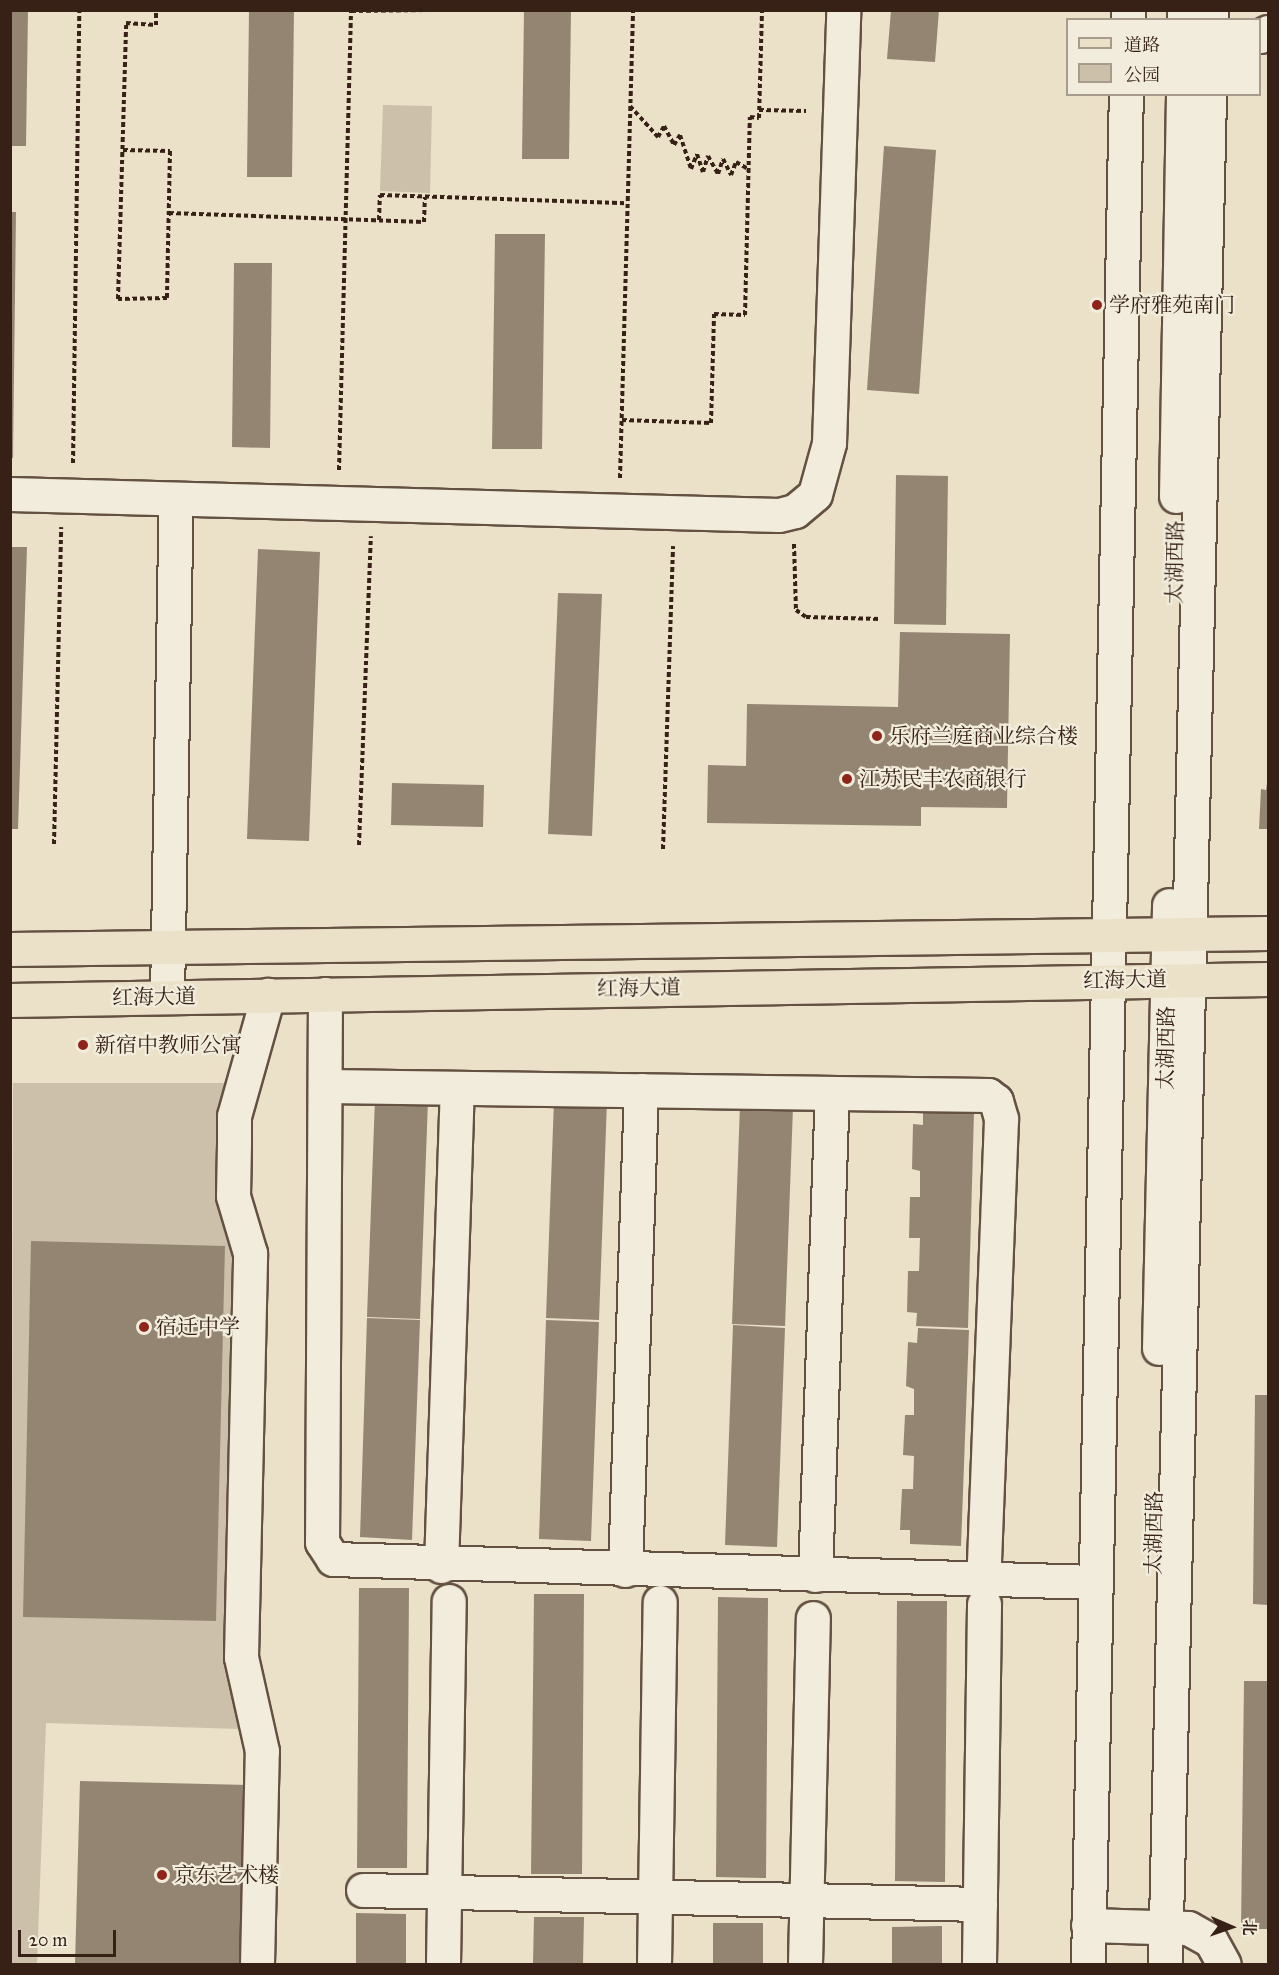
<!DOCTYPE html>
<meta charset="utf-8">
<style>
body{margin:0}
#map{position:relative;width:1279px;height:1975px;overflow:hidden;background:#eae1c8;font-family:"IM FELL Great Primer","Noto Serif SC",serif}
div>[style]{position:absolute}
[style*='--x']{left:calc(var(--x)*1px);top:calc(var(--y)*1px);width:calc(var(--w)*1px);rotate:calc(var(--a)*1deg)}
.green>*{inset:0;background:#ccc0aa}
.building>*{inset:0;background:#948573}
.path>*{height:4px;margin-top:-2px;transform-origin:0;background:repeating-linear-gradient(90deg,#372116 0 4.5px,transparent 0 7.5px)}
.roads{filter:drop-shadow(2px 0 #645142) drop-shadow(-2px 0 #645142) drop-shadow(0 2px #645142) drop-shadow(0 -2px #645142)}
.minor>*{height:33px;margin:-16.5px;padding:0 16.5px;transform-origin:16.5px;border-radius:16.5px;background:#f1ecdb}
.major>*{height:33px;margin:-16.5px;padding:0 16.5px;transform-origin:16.5px;border-radius:16.5px;background:#eae1c8}
.dots>*{width:16px;height:16px;translate:-50% -50%;box-sizing:border-box;border:3px solid #f1ecdb;border-radius:50%}
span{translate:-50% -50%;white-space:nowrap;text-align:center;line-height:1.15;-webkit-text-stroke:4.5px #f1ecdb;paint-order:stroke}
.poi-label{font-size:21px;color:#372116}
.left{translate:0 -50%;text-align:left}
.street-label{font-size:21px;color:#372116}
.frame{position:absolute;inset:0;border:12px solid #372116;pointer-events:none}
.legend{position:absolute;left:1066px;top:18px;width:195px;height:78px;box-sizing:border-box;background:#f1ecdb;border:2px solid #a79b8c;margin:0;padding:8px 10px;list-style:none;font-size:18px;color:#372116}
.legend li{display:flex;align-items:center;gap:12px;height:30px}
.legend b{width:30px;border:2px solid #a79b8c}
.north{position:absolute;left:1201px;top:1897px;width:60px;height:60px;-webkit-text-stroke:4px #f1ecdb;paint-order:stroke;rotate:92deg;font-size:16px;font-weight:700;line-height:24px;text-align:center;color:#372116}
.north::after{content:'';display:block;margin:auto;width:21px;height:27px;background:#372116;clip-path:polygon(50% 0,100% 100%,50% 72%,0 100%)}
.scale{position:absolute;left:18px;top:1930px;width:98px;height:27px;box-sizing:border-box;border:3px solid #372116;border-top:0;padding-left:8px;font-size:18px;line-height:21px;white-space:nowrap;color:#372116;-webkit-text-stroke:4px #f1ecdb;paint-order:stroke}
</style>
<div id="map">
<div class="green">
<div style="clip-path:polygon(383px 105px,432px 106px,430px 193px,380px 191px)"></div>
<div style="clip-path:polygon(13px 1083px,253px 1083px,238px 1130px,245px 1644px,266px 1694px,271px 1730px,46px 1723px,37px 1964px,11px 1964px)"></div>
</div>
<div class="building">
<div style="clip-path:polygon(10px 10px,28px 10px,26px 146px,10px 146px)"></div>
<div style="clip-path:polygon(249px 10px,294px 10px,292px 177px,247px 177px)"></div>
<div style="clip-path:polygon(524px 10px,571px 10px,569px 159px,522px 159px)"></div>
<div style="clip-path:polygon(891px 10px,939px 10px,935px 62px,887px 59px)"></div>
<div style="clip-path:polygon(884px 146px,936px 150px,919px 394px,867px 390px)"></div>
<div style="clip-path:polygon(10px 212px,16px 212px,13px 458px,10px 458px)"></div>
<div style="clip-path:polygon(495px 234px,545px 234px,542px 449px,492px 449px)"></div>
<div style="clip-path:polygon(234px 263px,272px 263px,270px 448px,232px 447px)"></div>
<div style="clip-path:polygon(896px 475px,948px 476px,946px 625px,894px 624px)"></div>
<div style="clip-path:polygon(10px 547px,27px 547px,18px 829px,10px 829px)"></div>
<div style="clip-path:polygon(258px 549px,320px 552px,309px 841px,247px 839px)"></div>
<div style="clip-path:polygon(558px 593px,602px 594px,592px 836px,548px 834px)"></div>
<div style="clip-path:polygon(900px 632px,1010px 634px,1007px 808px,921px 807px,921px 826px,707px 823px,708px 765px,746px 766px,747px 704px,898px 707px)"></div>
<div style="clip-path:polygon(1268px 776px,1268px 829px,1259px 829px,1261px 789px,1266px 790px)"></div>
<div style="clip-path:polygon(392px 783px,484px 785px,483px 827px,391px 825px)"></div>
<div style="clip-path:polygon(375px 1098px,428px 1100px,420px 1319px,367px 1317px)"></div>
<div style="clip-path:polygon(554px 1100px,607px 1101px,599px 1320px,546px 1318px)"></div>
<div style="clip-path:polygon(740px 1105px,793px 1107px,785px 1326px,732px 1324px)"></div>
<div style="clip-path:polygon(923px 1110px,974px 1112px,968px 1328px,916px 1326px,917px 1313px,907px 1312px,908px 1271px,919px 1271px,920px 1238px,909px 1238px,910px 1197px,920px 1197px,920px 1171px,912px 1169px,913px 1124px,923px 1125px)"></div>
<div style="clip-path:polygon(31px 1241px,225px 1246px,216px 1621px,23px 1617px)"></div>
<div style="clip-path:polygon(367px 1318px,420px 1320px,412px 1540px,360px 1537px)"></div>
<div style="clip-path:polygon(546px 1320px,599px 1322px,591px 1541px,539px 1539px)"></div>
<div style="clip-path:polygon(733px 1325px,785px 1328px,777px 1547px,725px 1545px)"></div>
<div style="clip-path:polygon(918px 1328px,969px 1330px,961px 1546px,910px 1544px,910px 1530px,900px 1530px,902px 1489px,913px 1489px,914px 1456px,903px 1455px,905px 1415px,914px 1415px,914px 1389px,906px 1386px,908px 1342px,917px 1343px)"></div>
<div style="clip-path:polygon(1255px 1395px,1268px 1395px,1268px 1605px,1253px 1604px)"></div>
<div style="clip-path:polygon(359px 1588px,409px 1588px,407px 1868px,357px 1868px)"></div>
<div style="clip-path:polygon(534px 1594px,584px 1594px,582px 1874px,531px 1874px)"></div>
<div style="clip-path:polygon(718px 1597px,768px 1598px,766px 1878px,716px 1877px)"></div>
<div style="clip-path:polygon(897px 1601px,947px 1601px,945px 1882px,895px 1881px)"></div>
<div style="clip-path:polygon(1244px 1681px,1268px 1681px,1268px 1929px,1241px 1929px)"></div>
<div style="clip-path:polygon(80px 1781px,249px 1785px,245px 1964px,75px 1964px)"></div>
<div style="clip-path:polygon(356px 1913px,406px 1914px,406px 1964px,356px 1964px)"></div>
<div style="clip-path:polygon(534px 1917px,584px 1917px,583px 1964px,533px 1964px)"></div>
<div style="clip-path:polygon(713px 1923px,763px 1923px,763px 1964px,713px 1964px)"></div>
<div style="clip-path:polygon(942px 1926px,942px 1964px,892px 1964px,892px 1927px)"></div>
</div>
<div class="path">
<div style="--x:351;--y:11;--w:79;--a:-0.7"></div>
<div style="--x:630;--y:106;--w:42;--a:47.9"></div>
<div style="--x:658;--y:137;--w:13;--a:-61"></div>
<div style="--x:664;--y:126;--w:21;--a:62"></div>
<div style="--x:674;--y:145;--w:12;--a:-59"></div>
<div style="--x:680;--y:135;--w:36;--a:72"></div>
<div style="--x:691;--y:169;--w:16;--a:-68"></div>
<div style="--x:697;--y:154;--w:19;--a:72"></div>
<div style="--x:703;--y:172;--w:17;--a:-73"></div>
<div style="--x:708;--y:156;--w:21;--a:61"></div>
<div style="--x:718;--y:174;--w:16;--a:-72"></div>
<div style="--x:723;--y:159;--w:18;--a:63"></div>
<div style="--x:731;--y:175;--w:14;--a:-69"></div>
<div style="--x:736;--y:162;--w:14;--a:30"></div>
<div style="--x:759;--y:110;--w:47;--a:1.2"></div>
<div style="--x:123;--y:150;--w:47;--a:1.2"></div>
<div style="--x:170;--y:151;--w:147;--a:91.2"></div>
<div style="--x:167;--y:298;--w:49;--a:178.8"></div>
<div style="--x:118;--y:299;--w:276;--a:-88.3"></div>
<div style="--x:126;--y:23;--w:30;--a:4"></div>
<div style="--x:156;--y:25;--w:15;--a:-90"></div>
<div style="--x:169;--y:213;--w:255;--a:2"></div>
<div style="--x:424;--y:222;--w:25;--a:-88"></div>
<div style="--x:379;--y:220;--w:25;--a:-88"></div>
<div style="--x:380;--y:195;--w:247;--a:1.9"></div>
<div style="--x:622;--y:420;--w:89;--a:1.9"></div>
<div style="--x:711;--y:423;--w:109;--a:-88.4"></div>
<div style="--x:714;--y:314;--w:31;--a:2"></div>
<div style="--x:745;--y:315;--w:198;--a:-88.6"></div>
<div style="--x:750;--y:117;--w:9;--a:6"></div>
<div style="--x:759;--y:118;--w:108;--a:-88.4"></div>
<div style="--x:73;--y:463;--w:453;--a:-89.2"></div>
<div style="--x:339;--y:470;--w:460;--a:-88.5"></div>
<div style="--x:620;--y:478;--w:468;--a:-88.4"></div>
<div style="--x:794;--y:544;--w:66;--a:88.3"></div>
<div style="--x:796;--y:610;--w:12;--a:35"></div>
<div style="--x:806;--y:617;--w:75;--a:1.5"></div>
<div style="--x:54;--y:844;--w:317;--a:-88.7"></div>
<div style="--x:359;--y:845;--w:309;--a:-87.8"></div>
<div style="--x:663;--y:849;--w:303;--a:-88.1"></div>
</div>
<div class="roads">
<div class="minor">
<div style="--x:1128;--y:20;--w:10;--a:-90"></div>
<div style="--x:1184;--y:20;--w:10;--a:-90"></div>
<div style="--x:1211;--y:20;--w:10;--a:-90"></div>
<div style="--x:1260;--y:36;--w:9;--a:-27"></div>
<div style="--x:10;--y:494;--w:769;--a:1.56"></div>
<div style="--x:779;--y:515;--w:16;--a:-14"></div>
<div style="--x:795;--y:511;--w:26;--a:-40"></div>
<div style="--x:815;--y:494;--w:53;--a:-74.6"></div>
<div style="--x:829;--y:443;--w:433;--a:-88.1"></div>
<div style="--x:1176;--y:496;--w:402;--a:-89"></div>
<div style="--x:325;--y:994;--w:548;--a:90.31"></div>
<div style="--x:322;--y:1542;--w:20;--a:57"></div>
<div style="--x:333;--y:1559;--w:762;--a:1.73"></div>
<div style="--x:167;--y:997;--w:497;--a:-89"></div>
<div style="--x:326;--y:1086;--w:662;--a:0.78"></div>
<div style="--x:988;--y:1095;--w:10;--a:37"></div>
<div style="--x:996;--y:1101;--w:19;--a:74"></div>
<div style="--x:1001;--y:1119;--w:460;--a:92.2"></div>
<div style="--x:1159;--y:1348;--w:443;--a:-88.7"></div>
<div style="--x:441;--y:1566;--w:478;--a:-88.1"></div>
<div style="--x:625;--y:1570;--w:480;--a:-88.1"></div>
<div style="--x:815;--y:1575;--w:482;--a:-88"></div>
<div style="--x:363;--y:1890;--w:617;--a:1.3"></div>
<div style="--x:1088;--y:1925;--w:100;--a:1.7"></div>
<div style="--x:1188;--y:1928;--w:26;--a:29"></div>
<div style="--x:1211;--y:1941;--w:26;--a:61"></div>
<div style="--x:257;--y:1964;--w:213;--a:-88.7"></div>
<div style="--x:262;--y:1751;--w:96;--a:-102.6"></div>
<div style="--x:241;--y:1657;--w:404;--a:-88.7"></div>
<div style="--x:250;--y:1253;--w:59;--a:-106.6"></div>
<div style="--x:233;--y:1196;--w:54;--a:-88.9"></div>
<div style="--x:234;--y:1142;--w:26;--a:-90"></div>
<div style="--x:234;--y:1116;--w:126;--a:-74.3"></div>
<div style="--x:443;--y:1964;--w:363;--a:-89.1"></div>
<div style="--x:654;--y:1964;--w:362;--a:-89.1"></div>
<div style="--x:805;--y:1964;--w:346;--a:-88.7"></div>
<div style="--x:979;--y:1964;--w:360;--a:-89.2"></div>
<div style="--x:1088;--y:1964;--w:1870;--a:-88.84"></div>
<div style="--x:1165;--y:1964;--w:1871;--a:-88.65"></div>
</div>
<div class="major">
<div style="--x:10;--y:949;--w:1258;--a:-0.73"></div>
<div style="--x:10;--y:1000;--w:1258;--a:-0.96"></div>
</div>
</div>
<div class="dots">
<div style="left:1097px;top:305px;background:#8f2418"></div>
<div style="left:877px;top:736px;background:#8f2418"></div>
<div style="left:847px;top:779px;background:#8f2418"></div>
<div style="left:83px;top:1045px;background:#8f2418"></div>
<div style="left:144px;top:1327px;background:#8f2418"></div>
<div style="left:162px;top:1875px;background:#8f2418"></div>
</div>
<div class="poi-label">
<span class="left" style="left:1109px;top:305px">学府雅苑南门</span>
<span class="left" style="left:889px;top:736px">乐府兰庭商业综合楼</span>
<span class="left" style="left:859px;top:779px">江苏民丰农商银行</span>
<span class="left" style="left:95px;top:1045px">新宿中教师公寓</span>
<span class="left" style="left:156px;top:1327px">宿迁中学</span>
<span class="left" style="left:174px;top:1875px">京东艺术楼</span>
</div>
<div class="street-label">
<span style="left:1175px;top:562px;rotate:-89deg">太湖西路</span>
<span style="left:1125px;top:980px;rotate:-1deg">红海大道</span>
<span style="left:639px;top:988px;rotate:-1deg">红海大道</span>
<span style="left:154px;top:997px;rotate:-1deg">红海大道</span>
<span style="left:1166px;top:1048px;rotate:-89deg">太湖西路</span>
<span style="left:1154px;top:1533px;rotate:-89deg">太湖西路</span>
</div>
<div class="frame"></div>
<ul class="legend">
<li><b style="height:8px;background:#eae1c8"></b>道路</li>
<li><b style="height:16px;background:#ccc0aa"></b>公园</li>
</ul>
<div class="north">北</div>
<div class="scale">20 m</div>
</div>
